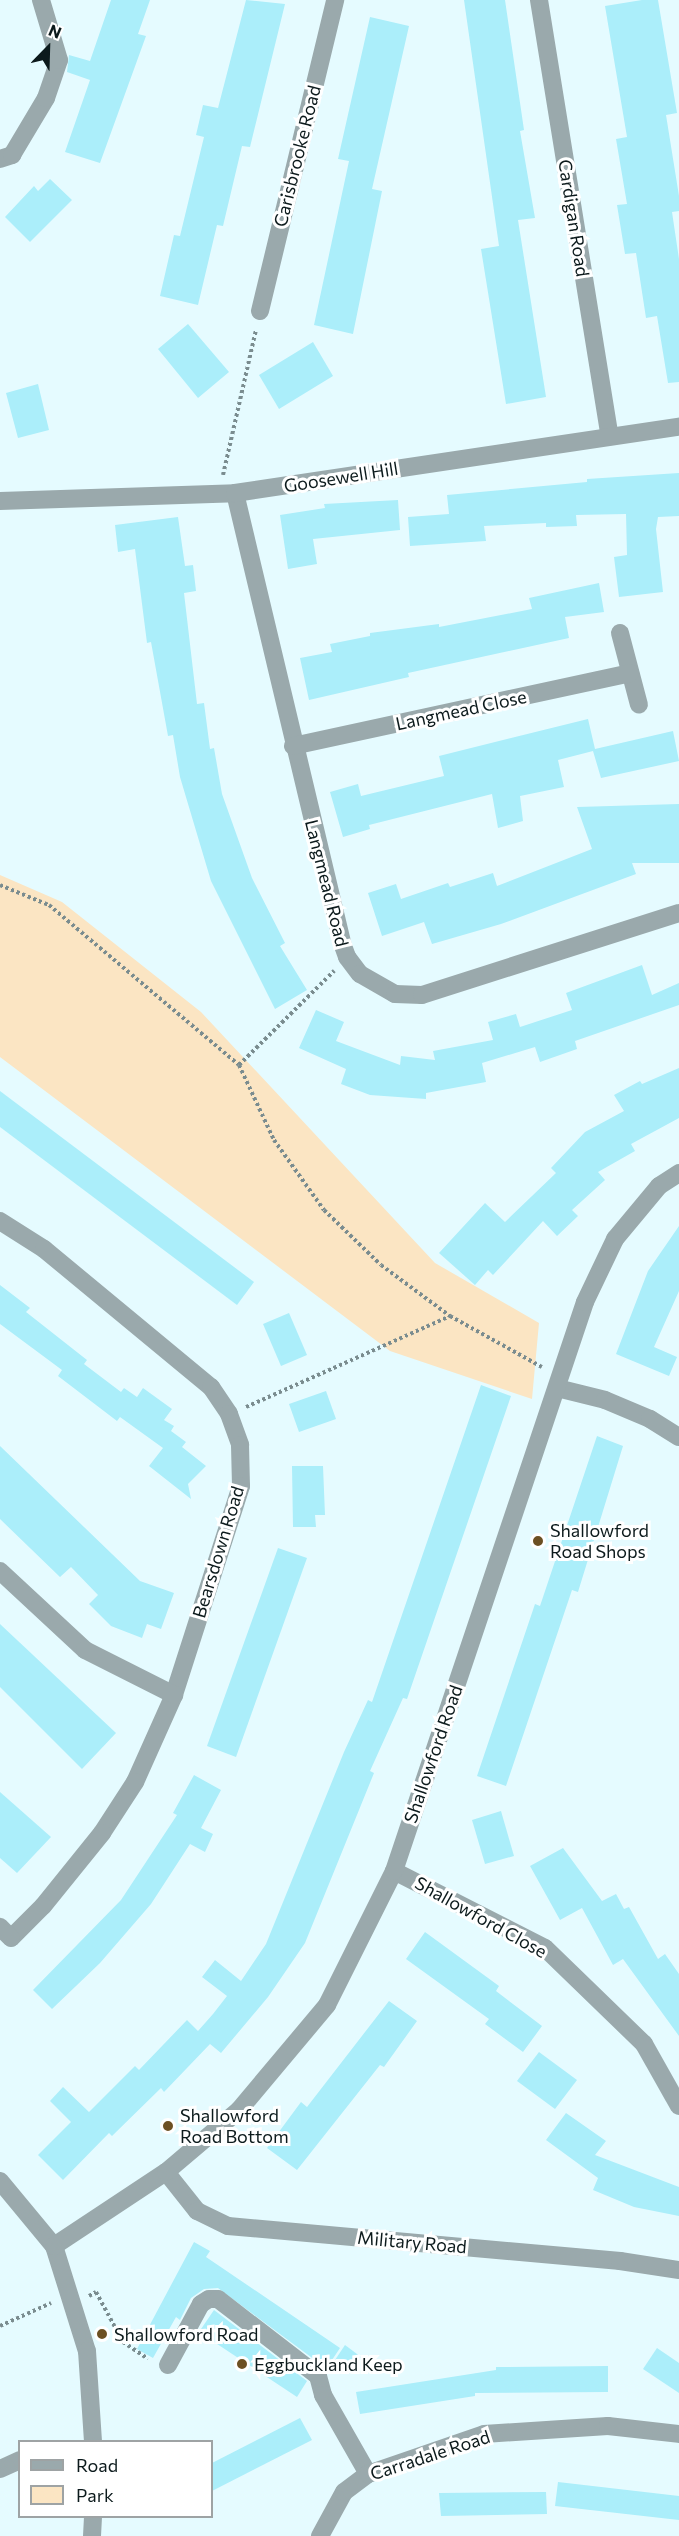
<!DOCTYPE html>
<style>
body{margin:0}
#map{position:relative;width:679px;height:2536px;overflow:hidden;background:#e5fbff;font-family:Commissioner,sans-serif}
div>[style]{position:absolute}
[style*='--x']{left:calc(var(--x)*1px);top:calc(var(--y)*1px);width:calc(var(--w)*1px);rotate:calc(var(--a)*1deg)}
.green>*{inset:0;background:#fbe5c3}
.building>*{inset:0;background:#abeefa}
.path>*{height:4px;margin-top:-2px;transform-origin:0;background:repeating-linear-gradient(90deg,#7a8c8f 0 3px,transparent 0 6px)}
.minor>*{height:18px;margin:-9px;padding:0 9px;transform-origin:9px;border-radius:9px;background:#9aa9ac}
.dots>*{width:16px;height:16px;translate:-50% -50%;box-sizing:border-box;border:3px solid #fff;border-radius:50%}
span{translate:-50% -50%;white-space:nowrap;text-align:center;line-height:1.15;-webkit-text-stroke:6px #fff;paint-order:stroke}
.street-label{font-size:18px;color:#0c1a1c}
.poi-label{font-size:18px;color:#0c1a1c}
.left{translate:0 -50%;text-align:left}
.legend{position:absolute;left:18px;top:2440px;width:195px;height:78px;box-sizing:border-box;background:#fff;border:2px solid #9ea3a4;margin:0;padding:8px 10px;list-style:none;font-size:18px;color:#0c1a1c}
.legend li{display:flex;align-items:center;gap:12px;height:30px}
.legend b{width:30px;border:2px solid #9ea3a4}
.north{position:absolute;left:18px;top:18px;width:60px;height:60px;-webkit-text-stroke:4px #fff;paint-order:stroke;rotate:23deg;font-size:16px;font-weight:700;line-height:24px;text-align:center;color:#0c1a1c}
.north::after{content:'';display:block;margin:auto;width:21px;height:27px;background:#0c1a1c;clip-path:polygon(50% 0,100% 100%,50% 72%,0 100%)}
</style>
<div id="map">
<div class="green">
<div style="clip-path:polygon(0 875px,62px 902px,201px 1012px,435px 1263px,539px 1323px,532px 1399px,390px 1351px,0 1057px)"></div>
</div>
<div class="building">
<div style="clip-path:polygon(111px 0,150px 0,138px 34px,146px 36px,100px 163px,65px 152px,90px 80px,67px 72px,69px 55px,90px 61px)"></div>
<div style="clip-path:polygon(246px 0,285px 4px,250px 147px,242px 146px,223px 226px,217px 225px,198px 305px,160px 296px,174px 235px,180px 236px,204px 137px,196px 135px,203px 105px,218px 108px)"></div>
<div style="clip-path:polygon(464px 0,505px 0,524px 130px,520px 131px,535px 218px,518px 220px,546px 397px,506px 404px,481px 249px,499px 246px)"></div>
<div style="clip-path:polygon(642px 0,658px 0,677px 113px,666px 115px,679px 196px,679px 211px,672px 212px,679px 259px,679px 382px,668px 383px,657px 316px,646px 318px,636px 253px,625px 254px,617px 205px,627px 204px,616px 139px,627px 137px,605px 6px)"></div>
<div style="clip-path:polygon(370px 17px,409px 26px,372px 189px,382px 191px,353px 334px,314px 325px,349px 161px,338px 159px)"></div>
<div style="clip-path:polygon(50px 179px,72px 200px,30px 242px,5px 217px,34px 186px,38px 191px)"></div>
<div style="clip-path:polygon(188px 324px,229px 372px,198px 398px,158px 349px)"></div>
<div style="clip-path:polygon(313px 342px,333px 376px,279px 409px,259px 375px)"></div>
<div style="clip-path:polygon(38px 384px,49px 430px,18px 438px,6px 393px)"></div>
<div style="clip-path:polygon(679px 473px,679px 516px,658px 517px,656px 529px,663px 592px,619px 597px,614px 557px,627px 555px,626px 514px,576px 515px,577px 526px,546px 527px,546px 523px,484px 526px,486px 541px,410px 546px,408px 517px,449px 514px,447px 495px,587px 482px,587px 479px)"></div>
<div style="clip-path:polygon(398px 500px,400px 530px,313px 539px,317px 564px,288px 569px,280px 515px,325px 508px,324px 504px)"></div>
<div style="clip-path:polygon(178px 517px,185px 566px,193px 565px,196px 591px,184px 593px,197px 704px,204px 703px,210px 749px,214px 748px,222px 794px,252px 878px,285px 943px,280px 946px,307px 990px,275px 1009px,211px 881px,180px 777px,173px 735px,168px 736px,151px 642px,147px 643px,135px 549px,118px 552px,115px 525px)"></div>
<div style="clip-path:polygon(599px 583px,604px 612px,565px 617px,569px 638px,408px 673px,409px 677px,309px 700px,300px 658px,332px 652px,330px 644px,370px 636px,370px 633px,439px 624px,439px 627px,532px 609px,529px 598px)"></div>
<div style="clip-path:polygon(588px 719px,595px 749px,673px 731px,679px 761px,601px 778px,593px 751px,558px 760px,564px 787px,520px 796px,523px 821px,498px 828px,492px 794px,369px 825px,370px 829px,343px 837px,330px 792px,358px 784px,361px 796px,444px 776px,439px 756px)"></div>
<div style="clip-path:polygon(679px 804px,679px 863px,632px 863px,636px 874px,501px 924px,432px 944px,424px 922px,382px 936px,368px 893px,396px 884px,401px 899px,448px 883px,450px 887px,493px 873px,497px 886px,592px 849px,577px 807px)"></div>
<div style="clip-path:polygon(642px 965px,652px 995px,679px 983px,679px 1005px,575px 1041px,577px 1049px,540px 1062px,535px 1047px,482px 1063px,486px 1082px,426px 1093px,426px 1099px,370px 1095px,341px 1084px,346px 1069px,299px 1048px,316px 1010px,344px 1022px,336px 1041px,400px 1065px,401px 1056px,435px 1060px,433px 1051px,493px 1040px,488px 1022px,516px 1014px,520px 1027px,572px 1010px,566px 993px)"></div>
<div style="clip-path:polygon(679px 1068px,679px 1118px,631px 1144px,635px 1151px,598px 1172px,605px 1180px,572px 1210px,578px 1216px,557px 1236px,543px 1221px,493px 1275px,488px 1270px,475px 1285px,439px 1253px,485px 1203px,505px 1222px,556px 1173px,551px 1168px,585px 1132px,624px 1111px,614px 1095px,640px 1081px,642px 1084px)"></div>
<div style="clip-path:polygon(0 1091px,254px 1282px,237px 1305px,0 1127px)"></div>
<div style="clip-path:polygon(679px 1226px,679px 1291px,654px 1347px,677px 1357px,669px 1376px,616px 1354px,648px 1271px)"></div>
<div style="clip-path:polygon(0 1285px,30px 1308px,26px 1312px,87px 1360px,84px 1364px,121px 1392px,124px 1388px,137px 1397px,143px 1388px,172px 1409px,164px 1420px,174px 1426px,171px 1431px,186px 1442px,182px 1447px,206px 1466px,188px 1484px,191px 1499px,149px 1466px,163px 1448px,120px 1417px,117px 1421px,58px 1376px,62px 1370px,0 1324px)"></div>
<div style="clip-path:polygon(289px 1313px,307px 1355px,281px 1366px,263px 1324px)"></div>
<div style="clip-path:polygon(481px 1385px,511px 1396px,407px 1699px,403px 1698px,370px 1771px,374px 1773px,305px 1943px,268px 1997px,221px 2053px,210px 2044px,164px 2092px,161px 2088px,112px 2136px,109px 2133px,63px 2180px,38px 2155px,71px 2122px,50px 2101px,63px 2087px,89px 2112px,135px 2066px,139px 2070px,187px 2020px,198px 2031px,213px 2014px,227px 1996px,202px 1977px,215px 1960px,241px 1981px,266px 1944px,344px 1752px,368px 1700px,372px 1702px)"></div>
<div style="clip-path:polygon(326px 1391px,336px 1419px,299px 1432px,289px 1404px)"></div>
<div style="clip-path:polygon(597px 1436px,623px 1446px,578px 1592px,572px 1590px,506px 1786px,477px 1776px,535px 1604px,540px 1606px)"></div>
<div style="clip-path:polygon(0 1446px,140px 1581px,174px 1593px,161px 1629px,147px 1624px,142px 1638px,111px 1626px,89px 1604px,98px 1595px,71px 1567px,60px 1577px,0 1519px)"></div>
<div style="clip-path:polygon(292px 1466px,323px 1466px,325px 1515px,315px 1515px,316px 1527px,293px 1527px)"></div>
<div style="clip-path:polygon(278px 1548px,307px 1558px,236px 1757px,207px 1746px)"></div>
<div style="clip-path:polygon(0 1624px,116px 1733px,82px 1769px,0 1687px)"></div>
<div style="clip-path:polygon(194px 1775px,221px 1790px,201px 1828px,213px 1834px,205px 1852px,190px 1844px,151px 1904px,100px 1963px,52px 2009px,33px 1990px,121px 1900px,177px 1815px,173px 1813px)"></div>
<div style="clip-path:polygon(0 1792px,51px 1837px,17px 1873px,0 1858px)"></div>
<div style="clip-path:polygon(501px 1811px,514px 1856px,485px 1864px,472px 1820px)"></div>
<div style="clip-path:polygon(563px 1848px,602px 1901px,616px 1894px,624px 1909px,629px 1907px,658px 1959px,665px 1954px,679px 1974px,679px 2036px,623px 1959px,613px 1965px,582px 1908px,560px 1920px,530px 1866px)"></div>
<div style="clip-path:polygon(425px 1932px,499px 1986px,496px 1991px,542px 2026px,523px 2052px,485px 2024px,489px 2019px,406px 1959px)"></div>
<div style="clip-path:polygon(389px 2001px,417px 2021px,384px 2067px,380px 2065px,297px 2170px,267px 2148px,301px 2102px,307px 2107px)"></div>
<div style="clip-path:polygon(539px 2052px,577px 2080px,555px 2109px,517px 2081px)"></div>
<div style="clip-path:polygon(566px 2113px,606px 2141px,595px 2155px,679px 2187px,679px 2216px,634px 2207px,593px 2190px,598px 2178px,546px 2140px)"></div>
<div style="clip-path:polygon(194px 2242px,210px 2251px,206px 2257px,340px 2348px,330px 2363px,322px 2358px,319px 2363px,218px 2288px,204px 2289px,191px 2298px,180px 2320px,176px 2317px,153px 2358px,137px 2349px)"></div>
<div style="clip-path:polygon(214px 2310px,307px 2381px,297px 2397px,199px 2332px)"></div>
<div style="clip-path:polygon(345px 2345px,361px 2357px,350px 2374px,333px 2363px)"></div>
<div style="clip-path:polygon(657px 2348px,679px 2363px,679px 2393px,643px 2369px)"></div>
<div style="clip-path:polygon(608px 2366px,608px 2392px,475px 2393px,475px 2396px,360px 2414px,356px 2392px,496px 2370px,496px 2367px)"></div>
<div style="clip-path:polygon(300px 2418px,312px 2440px,212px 2491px,212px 2463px)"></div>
<div style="clip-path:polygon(558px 2482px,679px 2496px,679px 2520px,555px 2506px)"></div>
<div style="clip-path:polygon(546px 2492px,547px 2514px,441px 2516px,439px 2493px)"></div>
</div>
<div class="path">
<div style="--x:223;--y:475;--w:149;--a:-77.2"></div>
<div style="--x:0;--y:885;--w:53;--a:22.2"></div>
<div style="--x:49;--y:905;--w:248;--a:40.1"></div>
<div style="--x:239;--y:1065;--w:83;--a:65"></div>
<div style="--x:274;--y:1140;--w:86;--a:54.5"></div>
<div style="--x:324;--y:1210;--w:79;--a:44"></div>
<div style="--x:381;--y:1265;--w:86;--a:36.5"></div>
<div style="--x:450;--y:1316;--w:105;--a:29"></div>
<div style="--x:239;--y:1065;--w:134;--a:-44.7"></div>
<div style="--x:246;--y:1407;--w:223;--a:-24"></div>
<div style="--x:89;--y:2296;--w:8;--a:-30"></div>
<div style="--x:96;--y:2292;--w:57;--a:61.6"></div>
<div style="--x:123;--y:2342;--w:30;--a:34"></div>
<div style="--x:0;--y:2326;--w:56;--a:-24.3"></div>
</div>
<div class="minor">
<div style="--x:539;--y:0;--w:442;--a:80.8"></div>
<div style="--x:0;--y:159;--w:13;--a:-18"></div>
<div style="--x:12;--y:155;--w:66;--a:-59.2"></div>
<div style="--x:46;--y:98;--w:40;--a:-71.1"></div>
<div style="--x:59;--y:60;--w:63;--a:-106.7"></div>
<div style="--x:260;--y:311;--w:320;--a:-76.4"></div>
<div style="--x:235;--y:493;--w:463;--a:76.6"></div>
<div style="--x:342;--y:943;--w:15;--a:70"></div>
<div style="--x:347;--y:957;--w:21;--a:53"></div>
<div style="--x:360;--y:974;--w:40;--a:29.7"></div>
<div style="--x:395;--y:994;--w:27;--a:2"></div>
<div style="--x:422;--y:995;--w:270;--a:-17.7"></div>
<div style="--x:0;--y:501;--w:235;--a:-1.9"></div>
<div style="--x:235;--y:493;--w:449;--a:-8.5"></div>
<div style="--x:620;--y:633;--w:74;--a:75.2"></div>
<div style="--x:293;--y:746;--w:345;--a:-12.2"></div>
<div style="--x:0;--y:1221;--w:52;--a:32.5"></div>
<div style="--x:44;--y:1249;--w:217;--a:39.6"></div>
<div style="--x:211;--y:1387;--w:32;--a:56"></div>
<div style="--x:229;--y:1414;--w:33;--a:70"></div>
<div style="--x:240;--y:1445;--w:41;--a:88.6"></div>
<div style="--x:241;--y:1486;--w:219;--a:107.8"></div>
<div style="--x:174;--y:1695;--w:95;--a:114.1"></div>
<div style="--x:135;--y:1782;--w:61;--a:122.9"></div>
<div style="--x:102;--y:1833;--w:94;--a:128.9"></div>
<div style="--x:43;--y:1906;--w:45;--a:135"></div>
<div style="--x:11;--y:1938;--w:16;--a:-135"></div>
<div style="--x:557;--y:1388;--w:49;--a:14"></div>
<div style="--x:605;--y:1400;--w:49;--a:22.9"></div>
<div style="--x:650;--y:1419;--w:34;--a:32"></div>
<div style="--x:0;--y:1571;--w:116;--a:42.9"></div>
<div style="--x:85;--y:1650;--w:100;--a:26.8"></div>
<div style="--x:394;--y:1871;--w:169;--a:27"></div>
<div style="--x:545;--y:1948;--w:138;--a:44.1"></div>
<div style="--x:644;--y:2044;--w:71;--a:60.6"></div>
<div style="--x:166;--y:2172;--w:50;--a:51.5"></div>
<div style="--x:197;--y:2211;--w:34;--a:26"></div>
<div style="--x:228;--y:2226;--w:394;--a:5.1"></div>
<div style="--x:620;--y:2261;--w:60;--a:8.7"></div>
<div style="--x:0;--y:2181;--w:85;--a:50.3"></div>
<div style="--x:54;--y:2246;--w:110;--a:72.6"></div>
<div style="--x:87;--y:2351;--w:91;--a:86.2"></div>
<div style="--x:54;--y:2246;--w:134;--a:-33.5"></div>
<div style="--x:166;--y:2172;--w:96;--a:-40.3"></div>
<div style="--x:239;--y:2110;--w:137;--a:-50"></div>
<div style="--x:327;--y:2005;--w:150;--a:-63.4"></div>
<div style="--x:394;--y:1871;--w:600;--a:-71.44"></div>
<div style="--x:585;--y:1302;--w:70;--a:-64.5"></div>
<div style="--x:615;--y:1239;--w:69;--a:-50.3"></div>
<div style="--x:659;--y:1186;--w:24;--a:-33"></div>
<div style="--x:168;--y:2365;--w:69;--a:-61.6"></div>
<div style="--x:201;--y:2304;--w:9;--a:-32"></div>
<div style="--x:209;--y:2299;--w:9;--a:0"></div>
<div style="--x:218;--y:2299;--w:126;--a:37.6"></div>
<div style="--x:318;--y:2376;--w:20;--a:75"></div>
<div style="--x:323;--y:2395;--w:91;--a:60.3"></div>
<div style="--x:0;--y:2469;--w:22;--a:-24"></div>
<div style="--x:92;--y:2536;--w:20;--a:-87"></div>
<div style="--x:320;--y:2536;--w:50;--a:-61.4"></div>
<div style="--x:344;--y:2492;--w:30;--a:-37"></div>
<div style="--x:368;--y:2474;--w:123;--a:-19"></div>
<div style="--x:484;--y:2434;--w:124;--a:-3.7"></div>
<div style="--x:608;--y:2426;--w:71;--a:6.4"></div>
</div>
<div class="dots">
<div style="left:538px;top:1541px;background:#6c5023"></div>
<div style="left:168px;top:2126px;background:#6c5023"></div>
<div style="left:102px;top:2334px;background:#6c5023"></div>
<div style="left:242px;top:2364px;background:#6c5023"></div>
</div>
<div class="street-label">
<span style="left:297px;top:156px;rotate:-76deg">Carisbrooke Road</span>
<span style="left:574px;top:218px;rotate:81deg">Cardigan Road</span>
<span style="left:341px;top:477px;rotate:-9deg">Goosewell Hill</span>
<span style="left:461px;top:710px;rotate:-12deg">Langmead Close</span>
<span style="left:327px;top:883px;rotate:76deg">Langmead Road</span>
<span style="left:218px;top:1552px;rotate:-73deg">Bearsdown Road</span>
<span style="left:433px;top:1754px;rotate:-71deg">Shallowford Road</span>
<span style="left:481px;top:1917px;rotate:29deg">Shallowford Close</span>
<span style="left:412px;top:2242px;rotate:5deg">Military Road</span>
<span style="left:430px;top:2455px;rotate:-18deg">Carradale Road</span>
</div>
<div class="poi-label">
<span class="left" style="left:550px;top:1541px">Shallowford<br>Road Shops</span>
<span class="left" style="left:180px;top:2126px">Shallowford<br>Road Bottom</span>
<span class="left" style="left:114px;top:2334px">Shallowford Road</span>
<span class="left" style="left:254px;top:2364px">Eggbuckland Keep</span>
</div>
<ul class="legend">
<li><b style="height:8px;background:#9aa9ac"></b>Road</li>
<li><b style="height:16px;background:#fbe5c3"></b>Park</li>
</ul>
<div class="north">N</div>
</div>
